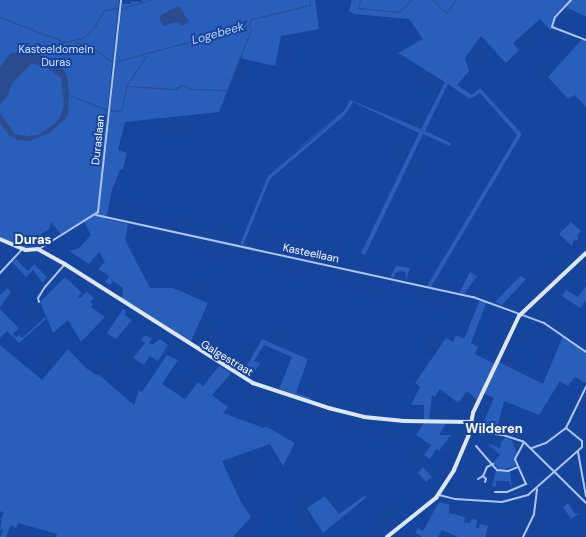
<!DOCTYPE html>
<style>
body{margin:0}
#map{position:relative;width:586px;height:537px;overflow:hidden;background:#16459d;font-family:"DM Sans",sans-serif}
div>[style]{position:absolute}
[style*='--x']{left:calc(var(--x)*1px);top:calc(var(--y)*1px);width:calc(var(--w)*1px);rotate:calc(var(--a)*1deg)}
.green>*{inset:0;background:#295ebb}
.water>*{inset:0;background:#2a4c8e}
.stream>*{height:1px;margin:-0.5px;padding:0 0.5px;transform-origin:0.5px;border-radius:0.5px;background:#2a4c8e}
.street>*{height:2px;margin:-1px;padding:0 1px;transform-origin:1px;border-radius:1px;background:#adc6f3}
.secondary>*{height:3.5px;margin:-1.75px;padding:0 1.75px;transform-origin:1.75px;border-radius:1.75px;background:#dce7fc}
span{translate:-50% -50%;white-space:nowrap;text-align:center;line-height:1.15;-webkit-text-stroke:4px #16459d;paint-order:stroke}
.park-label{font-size:11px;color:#d5e4fd}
.street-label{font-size:11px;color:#fff}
.water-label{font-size:12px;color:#bad1f9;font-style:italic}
.quarter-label{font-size:13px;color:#fff;font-weight:700}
</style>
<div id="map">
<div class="green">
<div style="clip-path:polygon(evenodd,0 0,119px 0,106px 122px,109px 122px,122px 4px,131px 4px,131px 1px,141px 2px,142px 0,315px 0,319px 29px,281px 36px,275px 66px,240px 58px,219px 112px,125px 122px,118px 150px,127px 153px,123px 169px,120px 170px,112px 190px,106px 219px,128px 224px,125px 240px,150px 288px,173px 288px,208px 303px,191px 341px,243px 372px,262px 339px,308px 359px,296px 393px,311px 398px,310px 401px,279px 389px,292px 357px,264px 345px,254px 361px,260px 363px,250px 379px,244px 378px,122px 299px,123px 288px,113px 281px,110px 285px,105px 282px,109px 276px,98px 269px,105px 262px,99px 252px,89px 264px,69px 251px,79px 248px,91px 235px,84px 221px,61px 234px,51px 222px,49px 229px,40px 235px,40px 246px,23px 247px,27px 239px,22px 236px,17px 245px,0 237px,0 0,160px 17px,189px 22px,183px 25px,179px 22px,161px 23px,160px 17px)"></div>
<div style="clip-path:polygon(352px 0,570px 0,554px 16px,551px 31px,540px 19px,513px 43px,519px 50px,506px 63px,481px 36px,465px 58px,469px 71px,457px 85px,472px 95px,480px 88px,522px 134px,431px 287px,427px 286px,517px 135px,480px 93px,470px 99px,448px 84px,425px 131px,451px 143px,450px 146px,423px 134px,365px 255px,361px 253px,419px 133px,353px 102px,345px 115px,270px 179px,243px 245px,240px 244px,268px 176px,340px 116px,280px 163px,344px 111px,350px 100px,421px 129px,445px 82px,398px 53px,423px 39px,409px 19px,354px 14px,349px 11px)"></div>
<div style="clip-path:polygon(572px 0,586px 0,586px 17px,566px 7px)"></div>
<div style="clip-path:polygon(582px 39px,586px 41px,586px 107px,575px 95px,568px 99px,548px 77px)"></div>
<div style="clip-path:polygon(571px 222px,581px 231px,577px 236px,579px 238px,576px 241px,574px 239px,572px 246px,559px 234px)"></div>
<div style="clip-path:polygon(16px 259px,28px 271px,34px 264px,47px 277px,43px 283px,33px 270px,26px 277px,12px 262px)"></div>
<div style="clip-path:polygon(396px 266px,410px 268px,406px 280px,406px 273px,402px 271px,396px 272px,394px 278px,390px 277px)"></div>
<div style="clip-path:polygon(470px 272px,477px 276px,464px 294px,459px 293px)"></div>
<div style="clip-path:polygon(520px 276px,526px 279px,502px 305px,495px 302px)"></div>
<div style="clip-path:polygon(65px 277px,82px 293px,78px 296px,80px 298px,87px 292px,94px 298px,90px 302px,93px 304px,91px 307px,105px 317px,81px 342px,68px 320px,53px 333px,40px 302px)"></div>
<div style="clip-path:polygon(586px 286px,586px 300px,580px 308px,562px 296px,566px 290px,578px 297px)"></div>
<div style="clip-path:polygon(7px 288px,11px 292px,0 307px,0 295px)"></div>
<div style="clip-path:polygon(480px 300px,487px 301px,471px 343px,478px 347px,475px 354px,495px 364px,477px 400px,467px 391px,458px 403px,440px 389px,435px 397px,432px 395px,429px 420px,424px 420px,424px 405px,411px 405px,420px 387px,415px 383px,446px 338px,453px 342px,456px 335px,464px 339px)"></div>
<div style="clip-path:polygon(0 309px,19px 328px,13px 334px,16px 337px,19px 335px,22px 338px,45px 317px,46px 319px,19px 343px,7px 331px,0 338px)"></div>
<div style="clip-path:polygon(123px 309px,126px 311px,125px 315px,132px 320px,116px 339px,107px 333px)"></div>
<div style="clip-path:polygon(145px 335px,152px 339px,149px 343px,152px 345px,160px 339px,168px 345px,158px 361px,150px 356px,144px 365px,133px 358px,145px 343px,141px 340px)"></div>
<div style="clip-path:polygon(563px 336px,586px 353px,586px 383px,575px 377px,568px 386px,560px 381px,539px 415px,504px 401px,496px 432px,480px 431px,494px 398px,483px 393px,499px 362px,543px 384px)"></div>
<div style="clip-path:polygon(0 345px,42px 380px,68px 349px,86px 368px,96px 375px,98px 374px,134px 405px,139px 390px,142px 392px,167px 355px,178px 360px,162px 384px,185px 399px,198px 382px,203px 386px,219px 366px,231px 373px,212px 395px,228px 407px,223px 413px,264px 428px,265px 426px,295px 443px,283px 466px,270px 444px,222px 461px,240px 500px,251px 517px,233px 537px,56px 537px,57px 534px,18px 523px,16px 528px,11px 525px,6px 537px,0 537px,3px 531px,0 529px,2px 521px,0 520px,4px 513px,0 511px)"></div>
<div style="clip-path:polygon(424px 423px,446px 423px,439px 435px,451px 435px,439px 451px,436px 449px,430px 459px,424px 455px,431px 445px,416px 435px)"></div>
<div style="clip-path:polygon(506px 437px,512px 441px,517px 454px,514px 459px,516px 466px,500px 470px,493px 463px,500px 455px,487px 443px,500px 448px,501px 442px)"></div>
<div style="clip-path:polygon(423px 467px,432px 477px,426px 482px,418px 473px)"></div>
<div style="clip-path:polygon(496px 471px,510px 471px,512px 490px,509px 481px,496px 481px,496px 487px,492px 486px)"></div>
<div style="clip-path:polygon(325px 496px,339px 514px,364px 496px,367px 497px,323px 533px,307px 508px)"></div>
<div style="clip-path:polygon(439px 502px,449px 505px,449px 513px,465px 517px,464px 522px,470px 523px,472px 519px,477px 520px,476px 528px,479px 528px,480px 524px,488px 526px,485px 537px,458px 537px,442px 530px,438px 537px,422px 537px,415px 533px,418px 528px,423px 531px)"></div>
<div style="clip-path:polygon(568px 503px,575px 514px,580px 513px,571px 519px,563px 507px)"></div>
</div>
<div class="water">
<div style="clip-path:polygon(179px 6px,189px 22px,182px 25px,176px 22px,163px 26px,160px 19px,161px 15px)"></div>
<div style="clip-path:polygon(24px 51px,39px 55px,62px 68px,67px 75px,69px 93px,68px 113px,65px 119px,49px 133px,29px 141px,17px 140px,9px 135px,0 123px,0 113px,15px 134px,27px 136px,38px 135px,53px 125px,60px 118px,64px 104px,61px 78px,46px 67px,32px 63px,12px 83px,8px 96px,0 104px,0 67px,10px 54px)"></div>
</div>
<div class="stream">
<div style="--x:360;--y:0;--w:8;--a:104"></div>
<div style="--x:358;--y:8;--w:41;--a:5.6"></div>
<div style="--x:399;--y:12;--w:17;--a:-45"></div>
<div style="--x:433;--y:0;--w:18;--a:45"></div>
<div style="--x:446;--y:13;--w:16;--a:-52"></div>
<div style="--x:122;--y:8;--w:29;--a:-16"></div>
<div style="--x:0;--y:17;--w:69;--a:21.3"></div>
<div style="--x:65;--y:42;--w:18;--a:-13"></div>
<div style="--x:83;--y:38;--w:17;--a:-45"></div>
<div style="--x:95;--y:26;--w:18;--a:-61"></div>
<div style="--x:104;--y:10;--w:15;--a:-8"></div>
<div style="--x:75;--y:42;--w:13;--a:13"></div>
<div style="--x:88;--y:45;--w:29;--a:35"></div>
<div style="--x:117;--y:61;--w:137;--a:-14.9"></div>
<div style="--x:249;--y:26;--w:7;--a:-74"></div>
<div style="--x:251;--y:19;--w:61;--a:-13.3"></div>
<div style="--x:310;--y:5;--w:5;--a:-90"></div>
<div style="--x:126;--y:86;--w:37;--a:-56"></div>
<div style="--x:69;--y:95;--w:5;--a:22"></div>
<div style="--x:76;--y:98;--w:33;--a:21"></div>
<div style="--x:111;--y:110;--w:10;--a:6"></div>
<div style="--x:121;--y:111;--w:26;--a:-77"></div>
<div style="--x:127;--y:86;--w:48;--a:3.6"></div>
<div style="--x:175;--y:89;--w:8;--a:-30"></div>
<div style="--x:182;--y:85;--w:11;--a:22"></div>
<div style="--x:192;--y:89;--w:35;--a:2"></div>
<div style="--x:227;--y:90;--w:66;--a:-68.5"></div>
</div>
<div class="street">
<div style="--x:571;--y:0;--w:23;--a:133"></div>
<div style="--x:555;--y:17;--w:10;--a:107"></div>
<div style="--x:552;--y:27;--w:36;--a:21"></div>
<div style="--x:96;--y:215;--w:386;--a:12.3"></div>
<div style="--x:473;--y:297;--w:76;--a:20.1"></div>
<div style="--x:544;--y:323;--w:51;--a:34.6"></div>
<div style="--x:39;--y:249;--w:70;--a:-32.1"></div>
<div style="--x:98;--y:212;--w:213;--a:-83.8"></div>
<div style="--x:0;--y:273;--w:33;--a:-47"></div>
<div style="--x:39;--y:302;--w:4;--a:-104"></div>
<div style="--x:38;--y:298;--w:13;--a:-58"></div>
<div style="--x:45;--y:287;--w:30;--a:-49"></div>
<div style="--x:566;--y:428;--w:46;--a:-64"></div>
<div style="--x:470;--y:431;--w:33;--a:7"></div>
<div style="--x:503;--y:435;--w:22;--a:18"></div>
<div style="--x:524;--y:442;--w:87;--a:44.5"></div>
<div style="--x:476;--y:446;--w:32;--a:49"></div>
<div style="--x:497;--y:470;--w:11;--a:5"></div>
<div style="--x:508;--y:471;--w:11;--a:-22"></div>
<div style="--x:532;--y:448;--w:15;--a:-20"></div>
<div style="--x:546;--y:443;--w:25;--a:-37"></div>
<div style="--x:578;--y:452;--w:45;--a:79.7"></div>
<div style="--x:483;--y:476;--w:10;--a:-66"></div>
<div style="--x:487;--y:467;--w:7;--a:-27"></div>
<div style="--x:478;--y:479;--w:6;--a:-31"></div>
<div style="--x:483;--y:476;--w:4;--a:45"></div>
<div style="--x:486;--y:479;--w:3;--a:108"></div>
<div style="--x:495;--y:492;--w:12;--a:0"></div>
<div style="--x:507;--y:492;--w:21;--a:-23"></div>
<div style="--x:526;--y:484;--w:27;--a:-114"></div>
<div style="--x:515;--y:459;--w:19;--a:-62"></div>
<div style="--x:439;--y:495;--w:16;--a:14"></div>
<div style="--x:455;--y:499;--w:47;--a:3.7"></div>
<div style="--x:502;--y:502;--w:27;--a:-15"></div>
<div style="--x:528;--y:495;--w:72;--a:-41.6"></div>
<div style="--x:582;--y:447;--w:6;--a:-90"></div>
<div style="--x:582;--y:441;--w:21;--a:-141"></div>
<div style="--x:523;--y:537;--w:25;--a:-64"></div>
<div style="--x:534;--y:514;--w:25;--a:-83"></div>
</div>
<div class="secondary">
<div style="--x:0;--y:239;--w:28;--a:23"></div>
<div style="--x:26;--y:250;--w:12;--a:-5"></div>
<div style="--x:38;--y:249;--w:31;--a:29"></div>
<div style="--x:65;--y:264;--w:222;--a:32.3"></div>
<div style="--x:253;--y:383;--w:80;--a:18.2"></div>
<div style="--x:329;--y:408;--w:36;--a:14"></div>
<div style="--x:364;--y:417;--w:40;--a:5.7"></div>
<div style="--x:404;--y:421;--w:67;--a:0.9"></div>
<div style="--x:387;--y:537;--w:63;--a:-38.5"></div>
<div style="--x:436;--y:498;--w:33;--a:-57"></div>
<div style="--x:454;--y:470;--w:39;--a:-67"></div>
<div style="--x:469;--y:434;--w:21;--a:-79"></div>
<div style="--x:473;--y:413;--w:107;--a:-64.6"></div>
<div style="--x:519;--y:316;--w:92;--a:-43.2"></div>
</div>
<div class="park-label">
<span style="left:56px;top:56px">Kasteeldomein<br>Duras</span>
</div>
<div class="street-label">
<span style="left:98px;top:140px;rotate:-84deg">Duraslaan</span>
<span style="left:311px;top:253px;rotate:12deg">Kasteellaan</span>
<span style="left:227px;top:358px;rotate:31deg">Galgestraat</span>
</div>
<div class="water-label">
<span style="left:218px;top:34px;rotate:-16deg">Logebeek</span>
</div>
<div class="quarter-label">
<span style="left:33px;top:240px">Duras</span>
<span style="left:494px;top:429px">Wilderen</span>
</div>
</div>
